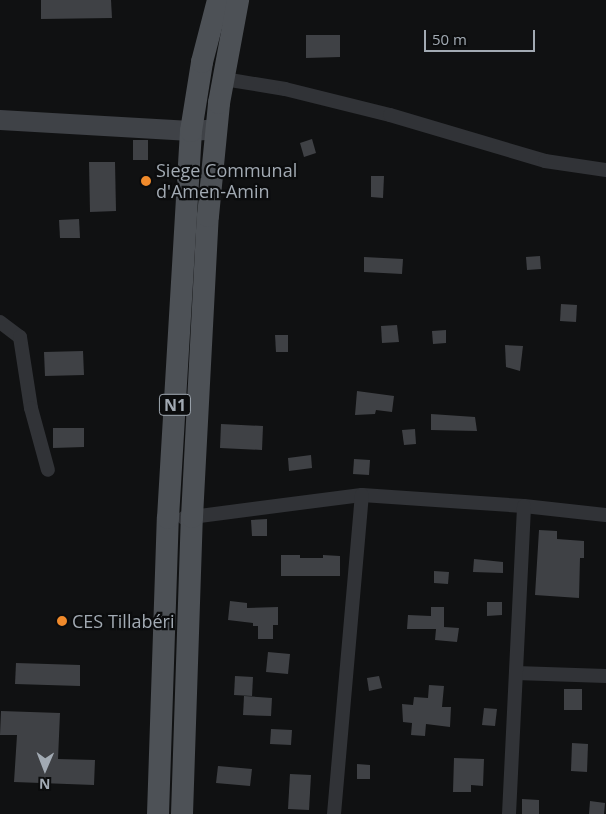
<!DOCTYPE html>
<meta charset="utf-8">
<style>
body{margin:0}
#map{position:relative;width:606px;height:814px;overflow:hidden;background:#101112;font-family:"Open Sans",sans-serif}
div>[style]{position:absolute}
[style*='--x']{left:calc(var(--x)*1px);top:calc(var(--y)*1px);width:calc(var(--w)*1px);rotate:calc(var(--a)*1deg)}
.building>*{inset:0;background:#3f4145}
.street>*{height:14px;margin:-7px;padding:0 7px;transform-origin:7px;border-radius:7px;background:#313337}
.secondary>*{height:20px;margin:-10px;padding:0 10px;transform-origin:10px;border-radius:10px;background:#3f4247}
.primary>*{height:22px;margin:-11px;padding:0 11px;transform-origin:11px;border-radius:11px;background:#4d5156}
.dots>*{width:14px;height:14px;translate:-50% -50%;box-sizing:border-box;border:2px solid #0b0c0d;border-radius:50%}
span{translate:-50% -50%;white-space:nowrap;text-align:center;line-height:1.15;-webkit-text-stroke:4.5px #0b0c0d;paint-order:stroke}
.shield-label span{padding:1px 4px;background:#0b0c0d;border:1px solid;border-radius:4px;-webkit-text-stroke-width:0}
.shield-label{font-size:16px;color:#a2aab3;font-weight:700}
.poi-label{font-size:18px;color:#a2aab3}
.left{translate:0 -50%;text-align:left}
.north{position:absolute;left:20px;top:744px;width:50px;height:50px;-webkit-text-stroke:4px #0b0c0d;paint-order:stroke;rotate:181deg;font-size:14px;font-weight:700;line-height:20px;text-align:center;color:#a2aab3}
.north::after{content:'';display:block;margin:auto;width:18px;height:22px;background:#a2aab3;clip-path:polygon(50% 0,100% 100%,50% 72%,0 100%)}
.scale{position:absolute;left:424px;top:30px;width:111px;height:22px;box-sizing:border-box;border:2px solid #a2aab3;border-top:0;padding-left:6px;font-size:15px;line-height:18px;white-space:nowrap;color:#a2aab3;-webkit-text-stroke:4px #0b0c0d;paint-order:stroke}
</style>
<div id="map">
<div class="building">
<div style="clip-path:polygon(41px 0,111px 0,112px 18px,41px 19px)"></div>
<div style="clip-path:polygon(306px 35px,340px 35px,340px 57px,306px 58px)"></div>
<div style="clip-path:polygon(312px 139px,316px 153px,304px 157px,300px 143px)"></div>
<div style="clip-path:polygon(133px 140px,148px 140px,148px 160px,133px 160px)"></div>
<div style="clip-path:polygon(89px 162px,115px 162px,116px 211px,90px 212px)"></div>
<div style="clip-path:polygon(371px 176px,384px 176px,383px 198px,371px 197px)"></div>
<div style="clip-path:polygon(79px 219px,80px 238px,60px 238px,59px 220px)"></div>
<div style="clip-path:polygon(540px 256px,541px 269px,527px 270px,526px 257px)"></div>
<div style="clip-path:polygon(364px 257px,403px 259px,402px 274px,364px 272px)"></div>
<div style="clip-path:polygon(561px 304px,577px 305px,576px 322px,560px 321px)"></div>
<div style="clip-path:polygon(397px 325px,399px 342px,382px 343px,381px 326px)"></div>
<div style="clip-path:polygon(446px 330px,446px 343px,433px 344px,432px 331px)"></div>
<div style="clip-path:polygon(275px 335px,288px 335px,288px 352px,276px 352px)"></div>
<div style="clip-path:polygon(505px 345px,523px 346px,520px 371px,506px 367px)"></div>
<div style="clip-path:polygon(83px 351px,84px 375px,45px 376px,44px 352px)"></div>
<div style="clip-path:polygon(357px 391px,394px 396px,392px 412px,376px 410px,375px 414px,355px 415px)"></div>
<div style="clip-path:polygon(431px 414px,475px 417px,477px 431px,431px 430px)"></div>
<div style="clip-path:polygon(221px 424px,263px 426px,262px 450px,220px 448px)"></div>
<div style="clip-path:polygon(53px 428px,84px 428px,84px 447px,53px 448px)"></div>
<div style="clip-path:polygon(415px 429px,416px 444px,404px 445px,402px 430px)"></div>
<div style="clip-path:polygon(311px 455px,312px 468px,289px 471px,288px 458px)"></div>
<div style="clip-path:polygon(354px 459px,370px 460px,369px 475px,353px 474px)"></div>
<div style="clip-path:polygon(267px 519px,267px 536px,252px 536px,251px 520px)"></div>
<div style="clip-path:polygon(539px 530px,557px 531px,557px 539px,584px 541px,584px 558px,580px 558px,579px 598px,535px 595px)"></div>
<div style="clip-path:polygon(281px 555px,300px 555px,300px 558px,323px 558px,323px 555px,340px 556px,340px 576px,281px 576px)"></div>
<div style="clip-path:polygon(474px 559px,503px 562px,503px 573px,473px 572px)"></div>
<div style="clip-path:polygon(434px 571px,449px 572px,448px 584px,434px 583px)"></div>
<div style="clip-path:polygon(230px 601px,247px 603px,247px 608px,278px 607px,278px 625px,273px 625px,273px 639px,258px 639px,258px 626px,253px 626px,253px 623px,228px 620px)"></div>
<div style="clip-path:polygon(487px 602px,502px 602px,502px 615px,487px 616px)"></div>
<div style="clip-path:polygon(431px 607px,444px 607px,444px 627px,459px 628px,457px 642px,435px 640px,436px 629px,407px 629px,408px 615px,431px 616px)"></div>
<div style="clip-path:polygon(268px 652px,290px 654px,288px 674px,266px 672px)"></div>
<div style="clip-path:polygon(16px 663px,80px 665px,80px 686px,15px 684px)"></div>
<div style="clip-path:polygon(235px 676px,253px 677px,252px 696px,234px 695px)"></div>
<div style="clip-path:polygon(379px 676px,382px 688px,369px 691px,367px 678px)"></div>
<div style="clip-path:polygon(429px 685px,444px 686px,442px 707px,451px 707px,450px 727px,426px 724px,425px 736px,411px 735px,412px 723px,403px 722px,402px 704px,413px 705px,414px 697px,428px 698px)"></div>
<div style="clip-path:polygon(564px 689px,582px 689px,582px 710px,564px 710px)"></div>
<div style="clip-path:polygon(244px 696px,272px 698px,271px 716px,243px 715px)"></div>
<div style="clip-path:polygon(484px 708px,497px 709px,495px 726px,482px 725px)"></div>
<div style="clip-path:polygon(1px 711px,60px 713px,58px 759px,95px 760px,94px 785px,14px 782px,17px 735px,0 735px)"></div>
<div style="clip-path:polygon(271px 729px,292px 730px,291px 745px,270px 744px)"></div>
<div style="clip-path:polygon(572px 743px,588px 744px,587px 772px,571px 771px)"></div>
<div style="clip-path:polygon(454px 758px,484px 759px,483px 786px,471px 785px,471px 792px,453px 792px)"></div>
<div style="clip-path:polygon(357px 764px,370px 765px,370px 779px,357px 779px)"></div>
<div style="clip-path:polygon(218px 766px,252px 769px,250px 786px,216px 783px)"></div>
<div style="clip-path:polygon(290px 774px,311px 775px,309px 810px,288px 809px)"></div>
<div style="clip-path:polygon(522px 799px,539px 800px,539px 814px,522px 814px)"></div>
<div style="clip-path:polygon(590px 801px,605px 803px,604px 814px,589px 814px)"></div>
</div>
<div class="street">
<div style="--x:224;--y:79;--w:62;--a:9.3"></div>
<div style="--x:285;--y:89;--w:108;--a:13.9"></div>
<div style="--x:390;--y:115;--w:162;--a:16.5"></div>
<div style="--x:545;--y:161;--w:62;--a:8.4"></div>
<div style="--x:0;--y:322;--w:25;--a:37"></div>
<div style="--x:20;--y:337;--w:72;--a:81.2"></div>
<div style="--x:31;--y:408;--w:64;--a:74.7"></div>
<div style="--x:184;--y:518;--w:179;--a:-7.4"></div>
<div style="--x:362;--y:495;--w:162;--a:3.9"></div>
<div style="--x:524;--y:506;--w:82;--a:6.3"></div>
<div style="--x:516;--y:673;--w:90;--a:1.9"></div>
<div style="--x:334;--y:814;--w:320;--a:-85"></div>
<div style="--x:509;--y:814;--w:308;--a:-87.2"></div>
</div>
<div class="secondary">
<div style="--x:0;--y:120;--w:191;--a:3.3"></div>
<div style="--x:191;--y:131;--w:26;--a:-4"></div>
</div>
<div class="primary">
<div style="--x:158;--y:814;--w:296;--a:-88.1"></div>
<div style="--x:168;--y:518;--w:388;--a:-86.6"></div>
<div style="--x:191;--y:131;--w:70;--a:-80.9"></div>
<div style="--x:202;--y:62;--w:64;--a:-75.5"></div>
<div style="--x:182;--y:814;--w:297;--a:-88.1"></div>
<div style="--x:192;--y:517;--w:301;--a:-87"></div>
<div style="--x:208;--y:216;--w:114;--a:-84.4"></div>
<div style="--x:219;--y:103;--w:105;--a:-79.5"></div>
</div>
<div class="dots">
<div style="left:146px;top:181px;background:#f08a2b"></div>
<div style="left:62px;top:621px;background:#f08a2b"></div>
</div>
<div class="shield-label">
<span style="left:175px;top:405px">N1</span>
</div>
<div class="poi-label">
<span class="left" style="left:156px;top:181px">Siege Communal<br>d'Amen-Amin</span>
<span class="left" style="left:72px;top:621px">CES Tillabéri</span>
</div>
<div class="north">N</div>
<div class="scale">50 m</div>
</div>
